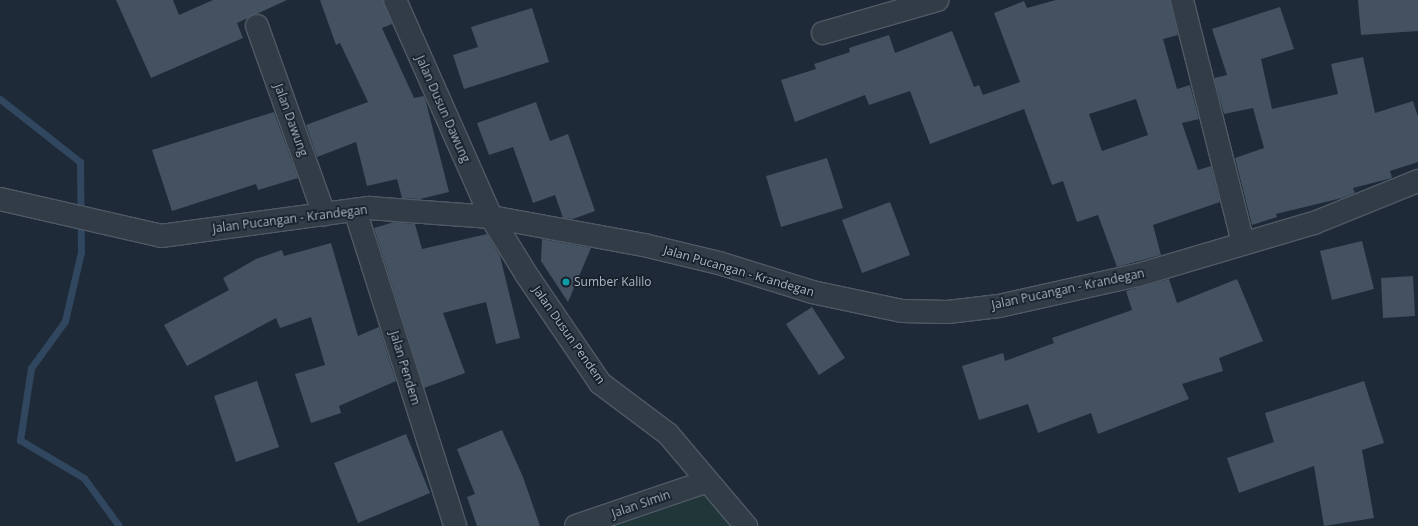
<!DOCTYPE html>
<style>
body{margin:0}
#map{position:relative;width:1418px;height:526px;overflow:hidden;background:#1e2a37;font-family:"Open Sans",sans-serif}
div>[style]{position:absolute}
[style*='--x']{left:calc(var(--x)*1px);top:calc(var(--y)*1px);width:calc(var(--w)*1px);rotate:calc(var(--a)*1deg)}
.green>*{inset:0;background:#203638}
.stream>*{height:7px;margin:-3.5px;padding:0 3.5px;transform-origin:3.5px;border-radius:3.5px;background:#30475f}
.building>*{inset:0;background:#435161}
.roads{filter:drop-shadow(1px 0 #4f5966) drop-shadow(-1px 0 #4f5966) drop-shadow(0 1px #4f5966) drop-shadow(0 -1px #4f5966)}
.minor>*{height:22px;margin:-11px;padding:0 11px;transform-origin:11px;border-radius:11px;background:#313c47}
.dots>*{width:11px;height:11px;translate:-50% -50%;box-sizing:border-box;border:2px solid #17212b;border-radius:50%}
span{translate:-50% -50%;white-space:nowrap;text-align:center;line-height:1.15;-webkit-text-stroke:3.5px #17212b;paint-order:stroke}
.street-label{font-size:12px;color:#abb6c5}
.poi-label{font-size:12px;color:#abb6c5}
.left{translate:0 -50%;text-align:left}
</style>
<div id="map">
<div class="green">
<div style="clip-path:polygon(707px 492px,730px 526px,611px 526px)"></div>
</div>
<div class="stream">
<div style="--x:0;--y:99;--w:102;--a:38.2"></div>
<div style="--x:80;--y:162;--w:90;--a:89.4"></div>
<div style="--x:81;--y:252;--w:71;--a:103.1"></div>
<div style="--x:65;--y:321;--w:58;--a:125.9"></div>
<div style="--x:31;--y:368;--w:73;--a:98.7"></div>
<div style="--x:20;--y:440;--w:74;--a:30.7"></div>
<div style="--x:84;--y:478;--w:59;--a:53.9"></div>
</div>
<div class="building">
<div style="clip-path:polygon(116px 0,173px 0,179px 15px,213px 0,287px 0,237px 23px,243px 38px,151px 78px)"></div>
<div style="clip-path:polygon(320px 0,383px 0,392px 24px,382px 28px,414px 98px,424px 96px,426px 102px,449px 192px,420px 199px,402px 198px,397px 179px,367px 186px,356px 142px,317px 157px,306px 125px,368px 102px,340px 43px,336px 45px)"></div>
<div style="clip-path:polygon(evenodd,1056px 0,1170px 0,1178px 35px,1163px 39px,1177px 89px,1190px 85px,1199px 119px,1182px 123px,1198px 170px,1211px 166px,1220px 202px,1153px 225px,1161px 255px,1117px 267px,1098px 215px,1077px 222px,1063px 181px,1052px 185px,1024px 109px,930px 144px,910px 91px,869px 105px,865px 95px,795px 122px,781px 80px,816px 69px,814px 64px,850px 52px,849px 48px,889px 35px,895px 53px,952px 31px,974px 87px,979px 85px,983px 95px,1020px 82px,994px 13px,1024px 1px,1027px 8px,1056px 0,1136px 99px,1148px 135px,1102px 151px,1089px 114px,1136px 99px)"></div>
<div style="clip-path:polygon(1358px 0,1418px 0,1418px 31px,1361px 35px)"></div>
<div style="clip-path:polygon(1280px 7px,1294px 49px,1261px 59px,1272px 109px,1338px 94px,1331px 64px,1363px 57px,1375px 113px,1413px 101px,1418px 117px,1418px 162px,1390px 171px,1392px 178px,1353px 188px,1355px 193px,1342px 198px,1276px 214px,1277px 217px,1252px 225px,1235px 158px,1264px 148px,1253px 108px,1224px 114px,1214px 78px,1227px 75px,1212px 29px)"></div>
<div style="clip-path:polygon(532px 8px,549px 62px,464px 89px,453px 55px,478px 47px,471px 27px)"></div>
<div style="clip-path:polygon(536px 102px,550px 141px,568px 134px,595px 211px,573px 219px,563px 218px,555px 195px,533px 203px,513px 147px,489px 155px,477px 123px)"></div>
<div style="clip-path:polygon(274px 112px,298px 178px,258px 190px,256px 184px,172px 211px,152px 150px)"></div>
<div style="clip-path:polygon(827px 158px,843px 208px,781px 227px,766px 176px)"></div>
<div style="clip-path:polygon(890px 202px,910px 255px,862px 273px,842px 220px)"></div>
<div style="clip-path:polygon(394px 222px,415px 224px,422px 249px,487px 234px,500px 256px,520px 338px,496px 344px,486px 302px,443px 313px,465px 373px,424px 388px,374px 228px)"></div>
<div style="clip-path:polygon(542px 239px,591px 248px,568px 302px,541px 261px)"></div>
<div style="clip-path:polygon(1362px 241px,1374px 289px,1332px 300px,1320px 251px)"></div>
<div style="clip-path:polygon(331px 243px,358px 336px,379px 327px,396px 381px,339px 406px,341px 413px,311px 423px,295px 374px,325px 365px,311px 317px,280px 328px,276px 318px,187px 366px,164px 325px,229px 290px,223px 278px,256px 259px,282px 250px,284px 256px)"></div>
<div style="clip-path:polygon(1413px 276px,1415px 316px,1383px 318px,1381px 278px)"></div>
<div style="clip-path:polygon(1169px 279px,1177px 303px,1237px 279px,1263px 341px,1219px 358px,1223px 371px,1182px 384px,1189px 399px,1098px 434px,1091px 413px,1038px 433px,1028px 404px,979px 420px,962px 366px,1003px 353px,1005px 361px,1054px 343px,1052px 338px,1132px 310px,1126px 291px)"></div>
<div style="clip-path:polygon(812px 307px,845px 358px,819px 375px,786px 324px)"></div>
<div style="clip-path:polygon(257px 381px,279px 447px,236px 462px,214px 396px)"></div>
<div style="clip-path:polygon(1364px 381px,1384px 443px,1362px 450px,1374px 518px,1324px 526px,1314px 466px,1239px 493px,1227px 458px,1274px 442px,1265px 413px)"></div>
<div style="clip-path:polygon(502px 430px,523px 477px,540px 526px,477px 526px,467px 497px,475px 494px,457px 449px)"></div>
<div style="clip-path:polygon(406px 434px,430px 493px,358px 523px,334px 463px)"></div>
</div>
<div class="roads">
<div class="minor">
<div style="--x:395;--y:0;--w:237;--a:66.1"></div>
<div style="--x:491;--y:217;--w:67;--a:58.4"></div>
<div style="--x:526;--y:274;--w:132;--a:55.8"></div>
<div style="--x:600;--y:383;--w:85;--a:36.9"></div>
<div style="--x:668;--y:434;--w:121;--a:49.7"></div>
<div style="--x:1182;--y:0;--w:251;--a:75.9"></div>
<div style="--x:257;--y:26;--w:200;--a:70.4"></div>
<div style="--x:823;--y:33;--w:119;--a:-16.1"></div>
<div style="--x:0;--y:199;--w:165;--a:12.9"></div>
<div style="--x:161;--y:236;--w:210;--a:-7.7"></div>
<div style="--x:369;--y:208;--w:122;--a:4.2"></div>
<div style="--x:491;--y:217;--w:156;--a:10.4"></div>
<div style="--x:644;--y:245;--w:77;--a:13.5"></div>
<div style="--x:719;--y:263;--w:97;--a:17.3"></div>
<div style="--x:812;--y:292;--w:92;--a:11.9"></div>
<div style="--x:902;--y:311;--w:46;--a:1.2"></div>
<div style="--x:948;--y:312;--w:51;--a:-6.7"></div>
<div style="--x:999;--y:306;--w:142;--a:-12.6"></div>
<div style="--x:1138;--y:275;--w:184;--a:-16.5"></div>
<div style="--x:1314;--y:223;--w:112;--a:-22"></div>
<div style="--x:355;--y:210;--w:331;--a:72.4"></div>
<div style="--x:576;--y:526;--w:136;--a:-18.8"></div>
</div>
</div>
<div class="dots">
<div style="left:566px;top:282px;background:#0f9aa8"></div>
</div>
<div class="street-label">
<span style="left:443px;top:109px;rotate:66deg">Jalan Dusun Dawung</span>
<span style="left:291px;top:120px;rotate:70deg">Jalan Dawung</span>
<span style="left:290px;top:219px;rotate:-7deg">Jalan Pucangan - Krandegan</span>
<span style="left:739px;top:271px;rotate:16deg">Jalan Pucangan - Krandegan</span>
<span style="left:1068px;top:289px;rotate:-12deg">Jalan Pucangan - Krandegan</span>
<span style="left:569px;top:335px;rotate:55deg">Jalan Dusun Pendem</span>
<span style="left:405px;top:368px;rotate:73deg">Jalan Pendem</span>
<span style="left:641px;top:504px;rotate:-19deg">Jalan Simin</span>
</div>
<div class="poi-label">
<span class="left" style="left:574px;top:282px">Sumber Kalilo</span>
</div>
</div>
